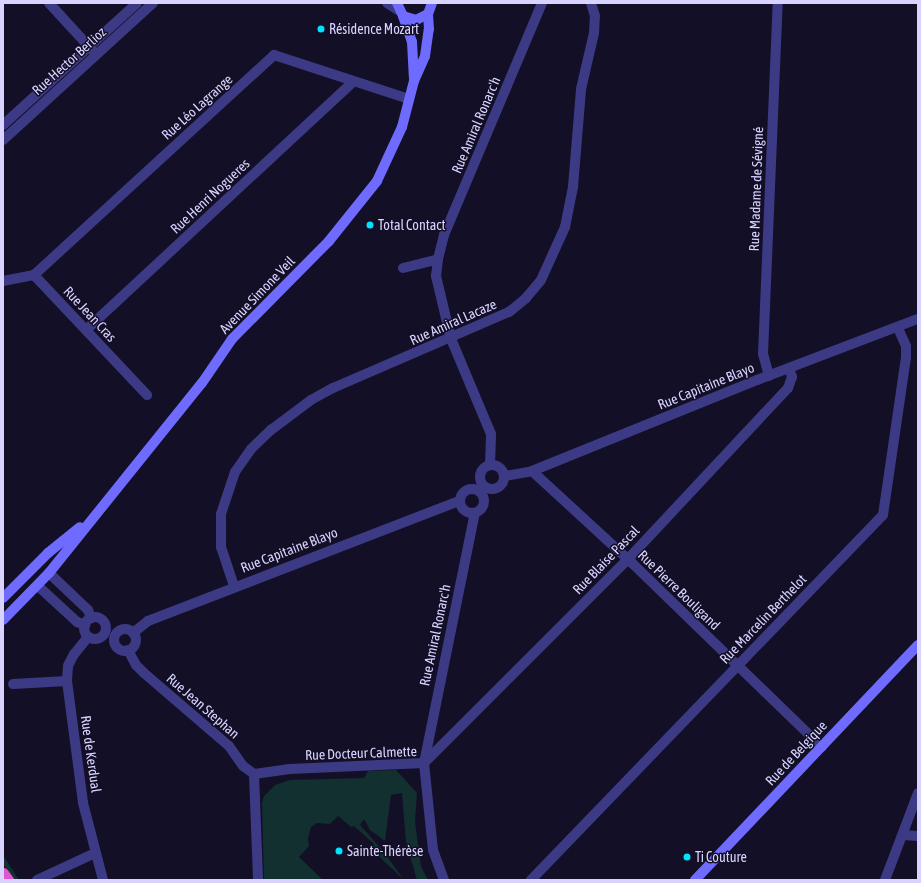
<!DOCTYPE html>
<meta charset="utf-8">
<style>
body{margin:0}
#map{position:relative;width:921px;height:883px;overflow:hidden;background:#130f26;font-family:"Asap Condensed",sans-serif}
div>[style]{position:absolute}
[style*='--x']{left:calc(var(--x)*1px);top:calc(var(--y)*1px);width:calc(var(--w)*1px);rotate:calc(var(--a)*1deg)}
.green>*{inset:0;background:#12302f}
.minor>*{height:10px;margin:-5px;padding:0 5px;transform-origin:5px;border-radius:5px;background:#3d3a85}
.minor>.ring{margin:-5px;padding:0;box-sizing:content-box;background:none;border:10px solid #3d3a85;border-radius:50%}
.secondary>*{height:10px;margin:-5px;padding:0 5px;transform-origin:5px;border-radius:5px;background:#6f6bff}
.trunk>*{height:11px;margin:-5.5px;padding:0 5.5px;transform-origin:5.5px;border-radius:5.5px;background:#e055d1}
.dots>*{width:11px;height:11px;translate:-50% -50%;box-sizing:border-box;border:2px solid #130f26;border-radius:50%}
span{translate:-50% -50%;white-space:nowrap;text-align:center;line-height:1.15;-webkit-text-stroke:3px #130f26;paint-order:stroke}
.poi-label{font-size:14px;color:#d9d4ff}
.left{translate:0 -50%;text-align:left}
.street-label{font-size:14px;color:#d9d4ff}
.frame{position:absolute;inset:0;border:4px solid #d9d4ff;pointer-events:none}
</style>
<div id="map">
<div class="green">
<div style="clip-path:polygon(396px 770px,417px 793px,415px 822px,421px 866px,428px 880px,417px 880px,406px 842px,402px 793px,391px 795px,385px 841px,370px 830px,364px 819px,360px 825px,384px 852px,404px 880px,370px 848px,374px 844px,354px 826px,351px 827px,338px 816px,330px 824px,317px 823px,311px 827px,308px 838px,309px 846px,299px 857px,323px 880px,264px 880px,262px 803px,264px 796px,275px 785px,290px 780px,364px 778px,368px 771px)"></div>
<div style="clip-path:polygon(3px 855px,19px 880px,15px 880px,3px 864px)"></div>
</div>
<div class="minor">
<div style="--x:49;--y:3;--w:64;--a:47.5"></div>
<div style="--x:387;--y:3;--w:13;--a:32"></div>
<div style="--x:3;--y:125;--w:181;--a:-42.3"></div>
<div style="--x:3;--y:140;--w:203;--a:-42.4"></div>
<div style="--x:403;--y:268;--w:36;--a:-14"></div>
<div style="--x:34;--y:275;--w:326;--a:-42.5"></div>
<div style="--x:274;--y:55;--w:142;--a:18.1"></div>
<div style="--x:3;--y:281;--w:32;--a:-11"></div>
<div style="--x:34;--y:275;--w:165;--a:46.7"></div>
<div style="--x:86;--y:330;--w:364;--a:-42.9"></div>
<div style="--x:769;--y:376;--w:23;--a:-105"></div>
<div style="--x:763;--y:354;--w:351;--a:-87.6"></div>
<div class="ring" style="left:480px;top:465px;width:14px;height:14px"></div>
<div style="--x:490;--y:465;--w:31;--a:-88"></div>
<div style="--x:491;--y:434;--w:103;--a:-112.8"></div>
<div style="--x:451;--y:339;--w:65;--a:-103.4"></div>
<div style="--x:436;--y:276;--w:17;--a:-83"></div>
<div style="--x:438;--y:259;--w:25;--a:-76"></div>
<div style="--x:444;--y:235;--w:252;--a:-67.1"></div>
<div style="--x:532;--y:471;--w:137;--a:42.6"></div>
<div style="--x:633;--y:564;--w:263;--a:44.1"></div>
<div style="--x:505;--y:476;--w:27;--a:-10"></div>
<div style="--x:532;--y:471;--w:243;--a:-22"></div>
<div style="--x:757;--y:380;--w:172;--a:-20.8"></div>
<div class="ring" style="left:460px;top:489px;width:14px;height:14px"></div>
<div style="--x:49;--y:573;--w:54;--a:43.5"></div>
<div style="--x:88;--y:610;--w:9;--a:69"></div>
<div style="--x:38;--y:586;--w:53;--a:42.7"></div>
<div style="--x:77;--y:622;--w:9;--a:21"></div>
<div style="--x:234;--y:586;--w:41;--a:-108.4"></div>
<div style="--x:221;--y:547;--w:33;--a:-90"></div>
<div style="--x:221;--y:514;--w:44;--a:-71.6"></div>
<div style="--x:235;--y:472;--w:28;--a:-55"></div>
<div style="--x:251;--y:449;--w:28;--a:-44"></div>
<div style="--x:271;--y:430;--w:50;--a:-36.9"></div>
<div style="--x:311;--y:400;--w:25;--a:-29"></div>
<div style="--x:333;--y:388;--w:192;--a:-23.4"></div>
<div style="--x:509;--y:312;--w:22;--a:-39"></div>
<div style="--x:526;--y:298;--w:23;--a:-50"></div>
<div style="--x:541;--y:280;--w:58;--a:-65.6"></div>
<div style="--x:565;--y:227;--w:41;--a:-78.7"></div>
<div style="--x:573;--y:187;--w:98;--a:-85.3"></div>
<div style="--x:581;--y:89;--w:57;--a:-76.9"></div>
<div style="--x:594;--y:33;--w:17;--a:-87"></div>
<div style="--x:595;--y:16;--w:14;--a:-107"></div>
<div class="ring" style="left:84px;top:617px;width:12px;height:12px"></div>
<div class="ring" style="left:114px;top:629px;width:12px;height:12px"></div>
<div style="--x:133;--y:633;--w:19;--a:-39"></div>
<div style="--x:148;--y:621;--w:333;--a:-21.1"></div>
<div style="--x:88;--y:637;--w:22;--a:129"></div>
<div style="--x:74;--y:654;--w:13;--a:117"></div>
<div style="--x:68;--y:666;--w:15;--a:94"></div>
<div style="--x:67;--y:681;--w:123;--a:82.5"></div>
<div style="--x:83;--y:803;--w:80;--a:75.4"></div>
<div style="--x:128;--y:650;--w:17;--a:62"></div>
<div style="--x:136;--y:665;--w:11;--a:45"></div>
<div style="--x:144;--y:673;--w:112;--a:40.7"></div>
<div style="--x:229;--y:746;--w:24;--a:55"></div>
<div style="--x:243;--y:766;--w:14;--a:36"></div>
<div style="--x:13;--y:684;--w:54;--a:-3.2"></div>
<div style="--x:424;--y:763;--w:288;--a:-45"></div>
<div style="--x:628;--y:559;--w:234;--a:-46.9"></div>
<div style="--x:788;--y:388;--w:12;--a:-70"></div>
<div style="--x:792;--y:377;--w:9;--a:-108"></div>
<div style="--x:424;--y:763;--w:255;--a:-78.5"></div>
<div style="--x:254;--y:774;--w:36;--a:-8"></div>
<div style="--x:290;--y:769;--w:134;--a:-2.6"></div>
<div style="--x:424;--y:763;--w:87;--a:84.1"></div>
<div style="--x:433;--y:850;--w:32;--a:70"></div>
<div style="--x:254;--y:774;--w:106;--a:87.8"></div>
<div style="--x:903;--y:835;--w:15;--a:4"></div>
<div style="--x:37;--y:880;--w:64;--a:-25"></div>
<div style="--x:531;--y:880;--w:507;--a:-46.04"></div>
<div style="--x:883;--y:515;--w:159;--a:-81.7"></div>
<div style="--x:906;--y:358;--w:12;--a:-90"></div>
<div style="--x:906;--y:346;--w:20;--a:-114"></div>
<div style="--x:885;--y:880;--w:93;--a:-69.2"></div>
</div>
<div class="secondary">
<div style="--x:397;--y:3;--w:14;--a:65"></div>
<div style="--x:403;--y:16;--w:14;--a:17"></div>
<div style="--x:416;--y:20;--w:13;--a:-27"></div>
<div style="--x:428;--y:14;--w:12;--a:-70"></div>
<div style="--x:403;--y:16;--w:28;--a:71"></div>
<div style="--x:412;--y:42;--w:35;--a:87"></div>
<div style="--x:3;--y:598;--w:64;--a:-45"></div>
<div style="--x:48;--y:553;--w:41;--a:-39.1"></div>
<div style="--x:3;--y:620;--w:66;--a:-45.6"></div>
<div style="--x:49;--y:573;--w:244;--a:-51.2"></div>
<div style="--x:202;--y:383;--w:53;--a:-55.7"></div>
<div style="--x:232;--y:339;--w:138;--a:-45.3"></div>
<div style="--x:329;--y:241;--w:77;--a:-51.3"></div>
<div style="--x:377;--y:181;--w:60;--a:-65.2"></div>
<div style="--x:402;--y:127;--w:48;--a:-75.4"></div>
<div style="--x:414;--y:81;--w:27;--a:-66"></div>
<div style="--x:425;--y:56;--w:27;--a:-82"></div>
<div style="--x:429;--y:29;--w:15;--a:-94"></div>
<div style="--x:695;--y:880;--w:324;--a:-46.5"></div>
</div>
<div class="trunk">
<div style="--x:3;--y:873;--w:9;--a:54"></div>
</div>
<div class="dots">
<div style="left:321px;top:29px;background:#00e5ff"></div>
<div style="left:370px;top:225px;background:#00e5ff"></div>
<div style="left:339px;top:851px;background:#00e5ff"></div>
<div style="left:687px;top:857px;background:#00e5ff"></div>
</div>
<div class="poi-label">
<span class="left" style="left:329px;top:29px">Résidence Mozart</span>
<span class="left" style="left:378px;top:225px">Total Contact</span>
<span class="left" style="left:347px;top:851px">Sainte-Thérèse</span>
<span class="left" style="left:695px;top:857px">Ti Couture</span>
</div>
<div class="street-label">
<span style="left:69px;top:61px;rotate:-42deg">Rue Hector Berlioz</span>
<span style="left:197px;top:107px;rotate:-42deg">Rue Léo Lagrange</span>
<span style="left:476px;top:125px;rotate:-67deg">Rue Amiral Ronarc'h</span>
<span style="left:756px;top:189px;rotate:-88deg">Rue Madame de Sévigné</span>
<span style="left:210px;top:196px;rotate:-43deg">Rue Henri Nogueres</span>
<span style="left:257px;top:295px;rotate:-46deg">Avenue Simone Veil</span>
<span style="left:90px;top:314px;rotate:47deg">Rue Jean Cras</span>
<span style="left:453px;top:322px;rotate:-24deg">Rue Amiral Lacaze</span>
<span style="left:706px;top:386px;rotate:-22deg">Rue Capitaine Blayo</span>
<span style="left:289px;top:550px;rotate:-21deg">Rue Capitaine Blayo</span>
<span style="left:606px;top:560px;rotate:-46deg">Rue Blaise Pascal</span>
<span style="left:679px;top:590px;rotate:44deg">Rue Pierre Bouligand</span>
<span style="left:763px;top:619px;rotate:-46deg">Rue Marcelin Berthelot</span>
<span style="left:435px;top:635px;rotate:-78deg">Rue Amiral Ronarc'h</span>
<span style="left:203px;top:706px;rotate:41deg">Rue Jean Stephan</span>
<span style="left:361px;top:753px;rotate:-2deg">Rue Docteur Calmette</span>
<span style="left:796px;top:753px;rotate:-47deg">Rue de Belgique</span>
<span style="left:91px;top:754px;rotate:82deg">Rue de Kerdual</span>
</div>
<div class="frame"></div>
</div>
